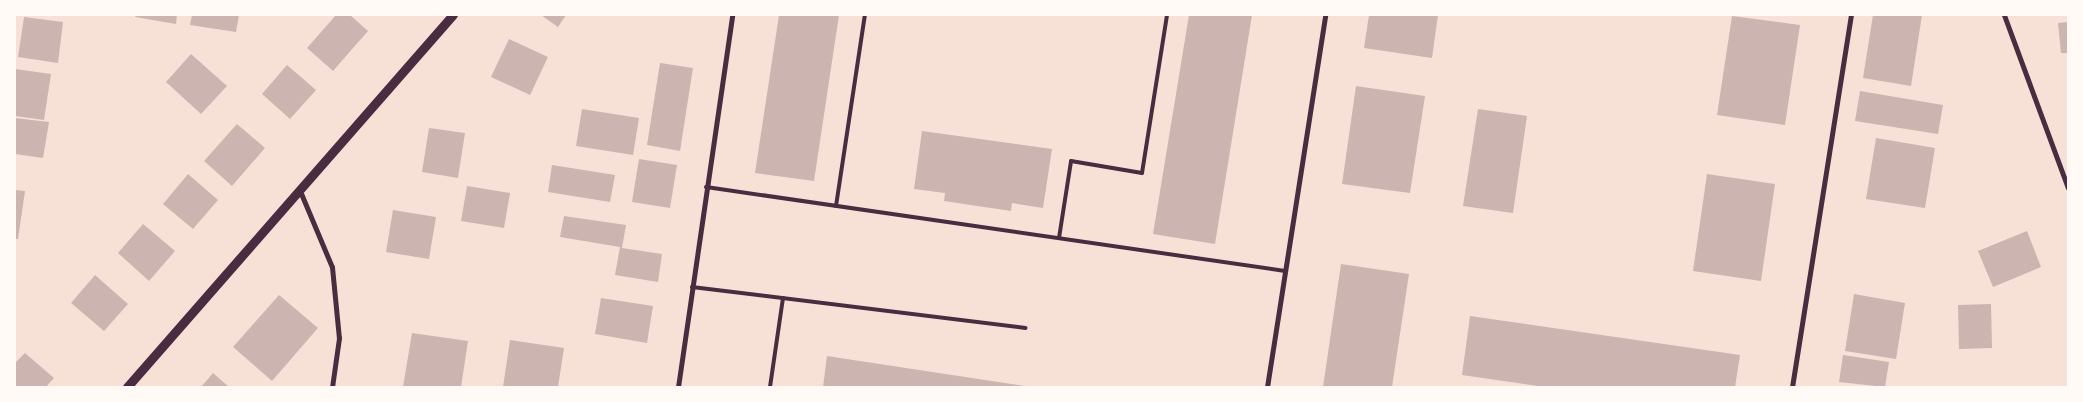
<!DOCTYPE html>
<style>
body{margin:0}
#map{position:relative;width:2083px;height:402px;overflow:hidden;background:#f7e1d7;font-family:Raleway,sans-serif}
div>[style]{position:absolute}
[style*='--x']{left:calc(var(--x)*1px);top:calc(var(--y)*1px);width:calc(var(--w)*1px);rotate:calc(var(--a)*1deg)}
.building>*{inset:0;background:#ccb4b1}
.service>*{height:4px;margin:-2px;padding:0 2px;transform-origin:2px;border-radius:2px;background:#4a2c40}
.minor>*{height:5px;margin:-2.5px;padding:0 2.5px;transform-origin:2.5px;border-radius:2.5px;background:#4a2c40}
.tertiary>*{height:9px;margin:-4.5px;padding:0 4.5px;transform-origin:4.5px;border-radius:4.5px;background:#4a2c40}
span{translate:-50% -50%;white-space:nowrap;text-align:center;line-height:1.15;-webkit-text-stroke:5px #fffaf5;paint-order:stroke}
.frame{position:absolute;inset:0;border:16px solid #fffaf5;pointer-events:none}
</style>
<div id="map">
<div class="building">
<div style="clip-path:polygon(136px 15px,177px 15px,176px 24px,135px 17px)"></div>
<div style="clip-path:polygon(192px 15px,239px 15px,236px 32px,190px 25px)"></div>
<div style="clip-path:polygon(336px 15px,350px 15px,368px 31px,333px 71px,307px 48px)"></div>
<div style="clip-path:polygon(541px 15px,566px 15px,558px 27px)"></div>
<div style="clip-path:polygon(779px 15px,839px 15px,814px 181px,755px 173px)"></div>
<div style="clip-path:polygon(1189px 15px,1252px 15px,1215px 244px,1153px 234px)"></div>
<div style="clip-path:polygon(1369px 15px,1438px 15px,1432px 58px,1364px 48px)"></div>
<div style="clip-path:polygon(1873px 15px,1922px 15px,1911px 86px,1863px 78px)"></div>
<div style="clip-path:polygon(1732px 16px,1800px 25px,1785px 125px,1717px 115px)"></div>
<div style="clip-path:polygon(24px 17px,63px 22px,58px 63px,18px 57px)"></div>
<div style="clip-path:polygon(2068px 22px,2068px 53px,2061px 53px,2058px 23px)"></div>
<div style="clip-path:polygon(509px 39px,548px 57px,530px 95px,491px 77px)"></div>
<div style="clip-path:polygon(191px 54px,227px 86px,201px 114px,166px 82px)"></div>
<div style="clip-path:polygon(660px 63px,693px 68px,680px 151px,647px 145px)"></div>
<div style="clip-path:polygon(287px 65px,316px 90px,290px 119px,262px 94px)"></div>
<div style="clip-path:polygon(15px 69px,51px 74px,44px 120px,15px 116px)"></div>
<div style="clip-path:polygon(1356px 86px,1425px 96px,1410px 193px,1342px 184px)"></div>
<div style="clip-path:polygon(1860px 91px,1943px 105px,1938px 134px,1855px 121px)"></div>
<div style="clip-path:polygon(582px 109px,639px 118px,633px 155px,576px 146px)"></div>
<div style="clip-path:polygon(1478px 109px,1527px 116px,1513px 213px,1463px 206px)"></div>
<div style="clip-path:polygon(15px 118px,49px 122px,43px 158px,15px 154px)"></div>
<div style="clip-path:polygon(237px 124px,265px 148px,232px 186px,204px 161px)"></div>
<div style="clip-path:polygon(429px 128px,465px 133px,458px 178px,422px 172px)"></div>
<div style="clip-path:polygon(922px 131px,1052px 149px,1043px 208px,1012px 203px,1011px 211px,944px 201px,945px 193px,914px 189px)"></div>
<div style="clip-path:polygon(1876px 138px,1935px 148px,1925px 208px,1866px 199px)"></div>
<div style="clip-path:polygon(639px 159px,677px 165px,670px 208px,632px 202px)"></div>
<div style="clip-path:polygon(552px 165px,615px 175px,610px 202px,548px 192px)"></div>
<div style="clip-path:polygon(188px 174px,218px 200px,193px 229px,163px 204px)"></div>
<div style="clip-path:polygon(1707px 174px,1775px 184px,1761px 281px,1693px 271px)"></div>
<div style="clip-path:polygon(467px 186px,510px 193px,504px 228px,461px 221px)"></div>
<div style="clip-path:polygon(15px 190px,25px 191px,18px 239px,15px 239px)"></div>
<div style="clip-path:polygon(393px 210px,436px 217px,429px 259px,386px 252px)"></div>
<div style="clip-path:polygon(564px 216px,626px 225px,622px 248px,662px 254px,658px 282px,615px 275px,620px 247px,560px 237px)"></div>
<div style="clip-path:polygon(143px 224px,175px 251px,149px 281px,118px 253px)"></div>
<div style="clip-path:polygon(2027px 231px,2041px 267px,1993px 287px,1978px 251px)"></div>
<div style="clip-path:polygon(1341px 264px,1409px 274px,1392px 387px,1323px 387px)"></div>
<div style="clip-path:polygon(95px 275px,128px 304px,104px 331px,71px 303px)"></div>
<div style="clip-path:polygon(1854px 294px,1905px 303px,1896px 359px,1845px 351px)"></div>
<div style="clip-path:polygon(279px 295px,318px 328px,272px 381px,233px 347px)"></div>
<div style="clip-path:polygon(601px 298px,653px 306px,647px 343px,595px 334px)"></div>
<div style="clip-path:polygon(1991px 304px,1992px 348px,1959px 349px,1958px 305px)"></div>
<div style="clip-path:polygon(1470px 316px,1740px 355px,1735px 387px,1545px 387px,1462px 375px)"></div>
<div style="clip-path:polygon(412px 333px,468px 341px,461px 387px,403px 387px)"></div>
<div style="clip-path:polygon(510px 340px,564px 348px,558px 387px,503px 387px)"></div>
<div style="clip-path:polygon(25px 353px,54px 378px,46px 387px,15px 387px,15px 363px)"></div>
<div style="clip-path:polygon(1843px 355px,1889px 362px,1885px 387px,1839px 382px)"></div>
<div style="clip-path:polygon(827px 356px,1025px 386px,1025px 387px,823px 387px)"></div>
<div style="clip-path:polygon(213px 373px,229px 387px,201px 387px)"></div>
</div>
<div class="service">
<div style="--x:706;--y:187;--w:585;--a:8.25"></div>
<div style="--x:836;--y:206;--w:193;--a:-81.4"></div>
<div style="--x:1059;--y:238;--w:78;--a:-81.1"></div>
<div style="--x:1071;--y:161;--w:72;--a:9.6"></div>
<div style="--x:1142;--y:173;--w:160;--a:-81"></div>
<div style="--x:692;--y:287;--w:336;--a:7"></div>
<div style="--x:770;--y:387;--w:90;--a:-81.7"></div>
</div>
<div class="minor">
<div style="--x:2004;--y:15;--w:184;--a:69.7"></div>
<div style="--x:300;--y:191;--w:82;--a:67.2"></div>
<div style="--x:332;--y:267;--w:71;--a:84.4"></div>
<div style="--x:339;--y:338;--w:49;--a:98.1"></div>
<div style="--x:678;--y:387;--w:376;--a:-81.7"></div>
<div style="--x:1267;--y:387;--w:376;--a:-81.1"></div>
<div style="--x:1792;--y:387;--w:377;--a:-81"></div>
</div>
<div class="tertiary">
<div style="--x:127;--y:387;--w:495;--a:-48.8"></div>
</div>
<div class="frame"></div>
</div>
